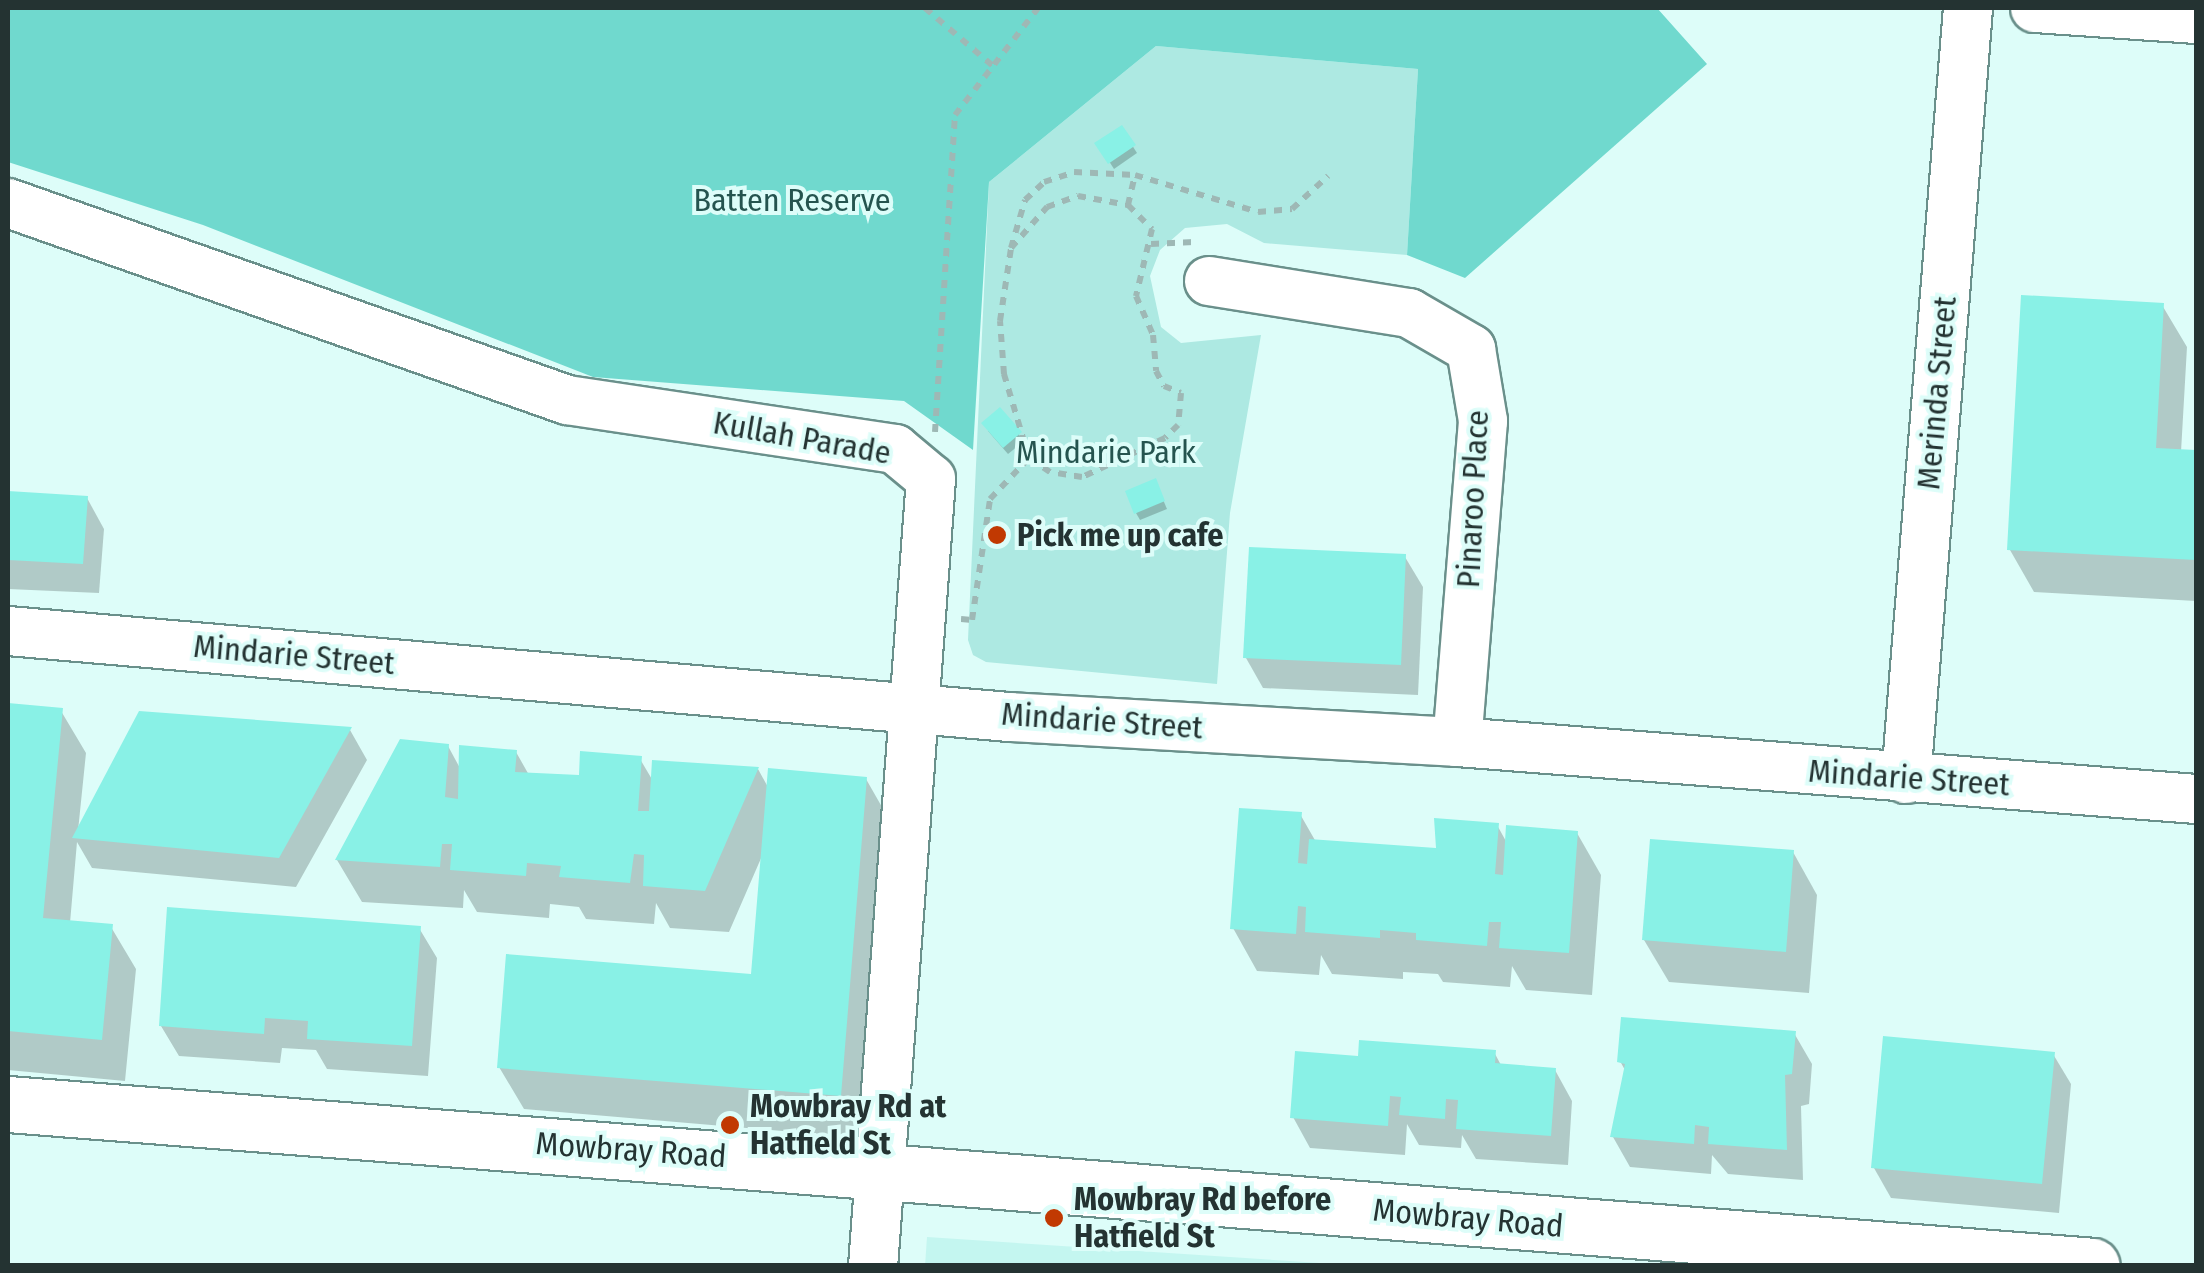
<!DOCTYPE html>
<style>
body{margin:0}
#map{position:relative;width:2204px;height:1273px;overflow:hidden;background:#ddfdf9;font-family:"Fira Sans Condensed",sans-serif}
div>[style]{position:absolute}
[style*='--x']{left:calc(var(--x)*1px);top:calc(var(--y)*1px);width:calc(var(--w)*1px);rotate:calc(var(--a)*1deg)}
.built>*{inset:0;background:#c4f6f0}
.green>*{inset:0;background:#ade9e2}
.forest>*{inset:0;background:#70d9ce}
.shadow>*{inset:0;background:#0003}
.building>*{inset:0;background:#89f1e6}
.path>*{height:6px;margin-top:-3px;transform-origin:0;background:repeating-linear-gradient(90deg,#9eb8b5 0 8px,transparent 0 16px)}
.roads{filter:drop-shadow(2px 0 #6a908b) drop-shadow(-2px 0 #6a908b) drop-shadow(0 2px #6a908b) drop-shadow(0 -2px #6a908b)}
.minor>*{height:48px;margin:-24px;padding:0 24px;transform-origin:24px;border-radius:24px;background:#fff}
.major>*{height:55px;margin:-27.5px;padding:0 27.5px;transform-origin:27.5px;border-radius:27.5px;background:#fff}
.dots>*{width:28px;height:28px;translate:-50% -50%;box-sizing:border-box;border:5px solid #ddfdf9;border-radius:50%}
span{translate:-50% -50%;white-space:nowrap;text-align:center;line-height:1.15;-webkit-text-stroke:8px #ddfdf9;paint-order:stroke}
.park-label{font-size:32px;color:#25544f}
.street-label{font-size:32px;color:#243332}
.poi-label{font-size:32px;color:#243332;font-weight:700}
.left{translate:0 -50%;text-align:left}
.frame{position:absolute;inset:0;border:10px solid #243332;pointer-events:none}
</style>
<div id="map">
<div class="built">
<div style="clip-path:polygon(927px 1237px,1350px 1265px,925px 1266px)"></div>
</div>
<div class="green">
<div style="clip-path:polygon(1156px 46px,1418px 69px,1407px 255px,1264px 243px,1227px 224px,1185px 228px,1160px 250px,1150px 276px,1161px 327px,1181px 343px,1261px 335px,1230px 513px,1217px 684px,986px 662px,973px 655px,968px 640px,989px 182px)"></div>
</div>
<div class="forest">
<div style="clip-path:polygon(8px 8px,1657px 8px,1707px 64px,1465px 278px,1407px 255px,1418px 69px,1156px 46px,989px 182px,973px 450px,904px 401px,593px 377px,203px 225px,8px 162px)"></div>
</div>
<div class="shadow">
<div style="clip-path:polygon(1121px 128px,1137px 153px,1114px 169px,1098px 144px)"></div>
<div style="clip-path:polygon(2162px 305px,2187px 347px,2181px 452px,2196px 453px,2196px 601px,2034px 592px,2010px 550px)"></div>
<div style="clip-path:polygon(1000px 410px,1024px 441px,1008px 454px,988px 431px)"></div>
<div style="clip-path:polygon(1158px 488px,1167px 509px,1140px 520px,1136px 513px)"></div>
<div style="clip-path:polygon(8px 493px,87px 498px,104px 529px,99px 593px,8px 589px)"></div>
<div style="clip-path:polygon(1405px 557px,1423px 587px,1418px 695px,1263px 688px,1246px 658px)"></div>
<div style="clip-path:polygon(8px 706px,61px 711px,86px 753px,78px 831px,350px 730px,367px 760px,296px 887px,92px 868px,77px 842px,70px 923px,111px 927px,136px 969px,125px 1081px,8px 1070px)"></div>
<div style="clip-path:polygon(402px 742px,448px 746px,461px 770px,516px 752px,529px 775px,581px 778px,640px 759px,653px 781px,758px 769px,769px 789px,866px 779px,890px 821px,864px 1138px,524px 1109px,499px 1067px,753px 977px,762px 856px,729px 932px,670px 928px,656px 903px,654px 924px,586px 919px,579px 907px,550px 904px,549px 918px,477px 912px,464px 890px,463px 908px,362px 902px,337px 860px)"></div>
<div style="clip-path:polygon(1300px 814px,1316px 842px,1439px 851px,1497px 825px,1507px 843px,1577px 833px,1601px 875px,1592px 995px,1526px 990px,1512px 966px,1510px 987px,1443px 982px,1438px 974px,1403px 972px,1403px 979px,1332px 974px,1321px 955px,1319px 975px,1257px 971px,1233px 928px)"></div>
<div style="clip-path:polygon(1793px 852px,1817px 895px,1809px 993px,1669px 982px,1644px 940px)"></div>
<div style="clip-path:polygon(419px 928px,437px 958px,428px 1076px,327px 1069px,316px 1050px,282px 1048px,280px 1063px,179px 1056px,161px 1026px)"></div>
<div style="clip-path:polygon(1794px 1033px,1812px 1064px,1809px 1104px,1801px 1106px,1803px 1180px,1728px 1174px,1712px 1155px,1711px 1174px,1630px 1167px,1613px 1137px,1626px 1072px,1620px 1061px)"></div>
<div style="clip-path:polygon(1494px 1052px,1502px 1067px,1555px 1070px,1572px 1101px,1568px 1165px,1476px 1159px,1462px 1135px,1461px 1148px,1419px 1145px,1407px 1124px,1405px 1155px,1310px 1148px,1293px 1117px,1360px 1059px)"></div>
<div style="clip-path:polygon(2053px 1054px,2071px 1084px,2059px 1213px,1891px 1198px,1874px 1168px)"></div>
</div>
<div class="building">
<div style="clip-path:polygon(1122px 125px,1136px 145px,1108px 164px,1094px 143px)"></div>
<div style="clip-path:polygon(2021px 295px,2164px 303px,2156px 448px,2196px 450px,2196px 560px,2007px 550px)"></div>
<div style="clip-path:polygon(1000px 407px,1022px 432px,1003px 448px,981px 423px)"></div>
<div style="clip-path:polygon(1156px 478px,1165px 501px,1134px 514px,1125px 491px)"></div>
<div style="clip-path:polygon(8px 491px,88px 496px,83px 564px,8px 560px)"></div>
<div style="clip-path:polygon(1249px 547px,1406px 554px,1401px 665px,1243px 658px)"></div>
<div style="clip-path:polygon(8px 703px,63px 708px,43px 918px,113px 924px,102px 1040px,8px 1031px)"></div>
<div style="clip-path:polygon(139px 711px,352px 727px,279px 858px,72px 838px)"></div>
<div style="clip-path:polygon(400px 739px,449px 744px,445px 797px,458px 799px,459px 745px,517px 750px,515px 772px,579px 775px,580px 751px,642px 756px,638px 811px,649px 811px,652px 760px,759px 767px,705px 891px,643px 886px,644px 855px,634px 854px,630px 883px,559px 877px,561px 866px,527px 863px,526px 876px,450px 870px,452px 844px,442px 844px,440px 867px,335px 860px)"></div>
<div style="clip-path:polygon(768px 768px,867px 777px,841px 1096px,497px 1068px,506px 954px,751px 974px)"></div>
<div style="clip-path:polygon(1239px 808px,1302px 812px,1298px 863px,1307px 864px,1309px 839px,1436px 848px,1434px 818px,1499px 823px,1495px 874px,1503px 875px,1506px 825px,1578px 831px,1569px 953px,1499px 948px,1501px 922px,1489px 922px,1487px 946px,1416px 940px,1416px 933px,1380px 930px,1380px 938px,1305px 932px,1306px 907px,1298px 906px,1296px 934px,1230px 929px)"></div>
<div style="clip-path:polygon(1650px 839px,1794px 850px,1786px 952px,1642px 940px)"></div>
<div style="clip-path:polygon(167px 907px,421px 926px,412px 1046px,307px 1039px,308px 1021px,265px 1018px,264px 1034px,159px 1026px)"></div>
<div style="clip-path:polygon(1621px 1017px,1796px 1031px,1792px 1074px,1785px 1075px,1787px 1150px,1708px 1144px,1709px 1127px,1695px 1125px,1694px 1144px,1610px 1137px,1625px 1064px,1617px 1062px)"></div>
<div style="clip-path:polygon(1883px 1036px,2055px 1052px,2042px 1184px,1871px 1168px)"></div>
<div style="clip-path:polygon(1359px 1040px,1496px 1050px,1495px 1063px,1556px 1068px,1551px 1136px,1456px 1129px,1458px 1100px,1446px 1099px,1445px 1119px,1399px 1115px,1401px 1097px,1390px 1096px,1388px 1126px,1290px 1118px,1295px 1051px,1358px 1056px)"></div>
</div>
<div class="path">
<div style="--x:925;--y:8;--w:89;--a:40.5"></div>
<div style="--x:1128;--y:205;--w:31;--a:-77"></div>
<div style="--x:1151;--y:244;--w:43;--a:-2.7"></div>
<div style="--x:1011;--y:248;--w:55;--a:-48.7"></div>
<div style="--x:1047;--y:207;--w:33;--a:-20"></div>
<div style="--x:1078;--y:196;--w:51;--a:10.2"></div>
<div style="--x:1128;--y:205;--w:34;--a:45"></div>
<div style="--x:1152;--y:229;--w:69;--a:103.4"></div>
<div style="--x:1136;--y:296;--w:43;--a:66.4"></div>
<div style="--x:1153;--y:335;--w:36;--a:85"></div>
<div style="--x:1156;--y:371;--w:17;--a:62"></div>
<div style="--x:1164;--y:386;--w:18;--a:22"></div>
<div style="--x:1181;--y:393;--w:32;--a:95"></div>
<div style="--x:1178;--y:425;--w:18;--a:135"></div>
<div style="--x:1165;--y:438;--w:92;--a:154.8"></div>
<div style="--x:1082;--y:477;--w:32;--a:-171"></div>
<div style="--x:1050;--y:472;--w:25;--a:-146"></div>
<div style="--x:1029;--y:458;--w:88;--a:-106.6"></div>
<div style="--x:1004;--y:374;--w:53;--a:-94.3"></div>
<div style="--x:1000;--y:321;--w:74;--a:-81.4"></div>
<div style="--x:1011;--y:248;--w:50;--a:-73.7"></div>
<div style="--x:1025;--y:200;--w:26;--a:-43"></div>
<div style="--x:1044;--y:182;--w:32;--a:-18"></div>
<div style="--x:1074;--y:172;--w:61;--a:2.8"></div>
<div style="--x:1135;--y:175;--w:128;--a:16.7"></div>
<div style="--x:1258;--y:212;--w:34;--a:-5"></div>
<div style="--x:1292;--y:209;--w:49;--a:-42.5"></div>
<div style="--x:935;--y:432;--w:318;--a:-86.4"></div>
<div style="--x:955;--y:115;--w:135;--a:-52.2"></div>
<div style="--x:961;--y:619;--w:11;--a:5"></div>
<div style="--x:972;--y:620;--w:122;--a:-81.5"></div>
<div style="--x:990;--y:499;--w:57;--a:-46.4"></div>
</div>
<div class="roads">
<div class="minor">
<div style="--x:2035;--y:8;--w:161;--a:3.9"></div>
<div style="--x:8;--y:203;--w:593;--a:19.41"></div>
<div style="--x:567;--y:400;--w:332;--a:8.5"></div>
<div style="--x:895;--y:449;--w:47;--a:39.8"></div>
<div style="--x:931;--y:479;--w:789;--a:94.21"></div>
<div style="--x:1209;--y:281;--w:203;--a:9.1"></div>
<div style="--x:1409;--y:313;--w:72;--a:30.1"></div>
<div style="--x:1471;--y:349;--w:73;--a:80.5"></div>
<div style="--x:1483;--y:421;--w:322;--a:94.6"></div>
<div style="--x:8;--y:631;--w:1005;--a:4.91"></div>
<div style="--x:1009;--y:717;--w:449;--a:3.2"></div>
<div style="--x:1457;--y:742;--w:741;--a:4.41"></div>
<div style="--x:1906;--y:779;--w:773;--a:-85.4"></div>
</div>
<div class="major">
<div style="--x:8;--y:1104;--w:2090;--a:4.44"></div>
</div>
</div>
<div class="dots">
<div style="left:997px;top:535px;background:#c13902"></div>
<div style="left:730px;top:1125px;background:#c13902"></div>
<div style="left:1054px;top:1218px;background:#c13902"></div>
</div>
<div class="park-label">
<span style="left:792px;top:200px">Batten Reserve</span>
<span style="left:1106px;top:452px">Mindarie Park</span>
</div>
<div class="street-label">
<span style="left:1937px;top:393px;rotate:-85deg">Merinda Street</span>
<span style="left:802px;top:438px;rotate:10deg">Kullah Parade</span>
<span style="left:1473px;top:499px;rotate:-87deg">Pinaroo Place</span>
<span style="left:294px;top:655px;rotate:5deg">Mindarie Street</span>
<span style="left:1102px;top:721px;rotate:4deg">Mindarie Street</span>
<span style="left:1909px;top:778px;rotate:4deg">Mindarie Street</span>
<span style="left:631px;top:1150px;rotate:4deg">Mowbray Road</span>
<span style="left:1468px;top:1218px;rotate:5deg">Mowbray Road</span>
</div>
<div class="poi-label">
<span class="left" style="left:1017px;top:535px">Pick me up cafe</span>
<span class="left" style="left:750px;top:1125px">Mowbray Rd at<br>Hatfield St</span>
<span class="left" style="left:1074px;top:1218px">Mowbray Rd before<br>Hatfield St</span>
</div>
<div class="frame"></div>
</div>
